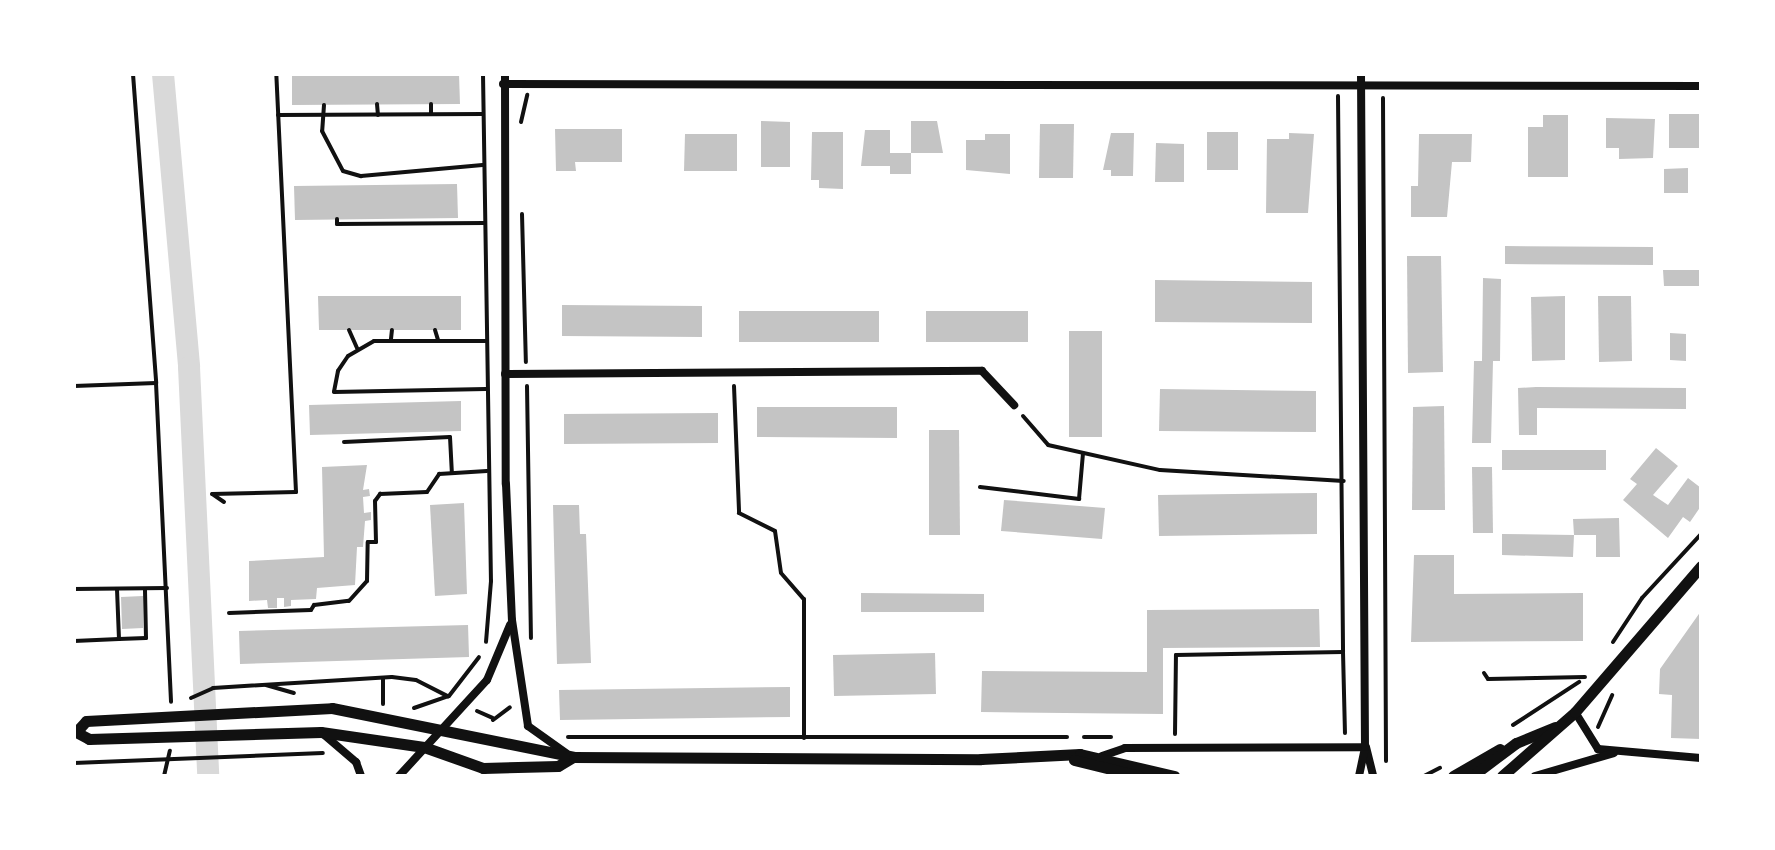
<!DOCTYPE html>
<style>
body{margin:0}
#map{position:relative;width:1775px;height:850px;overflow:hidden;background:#fff;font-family:Rubik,sans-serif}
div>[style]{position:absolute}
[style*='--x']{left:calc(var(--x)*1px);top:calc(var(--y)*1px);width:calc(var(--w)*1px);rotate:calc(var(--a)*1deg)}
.canal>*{height:22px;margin:-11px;padding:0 11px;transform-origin:11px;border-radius:11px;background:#d9d9d9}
.building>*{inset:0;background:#c4c4c4}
.path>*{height:4px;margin:-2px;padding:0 2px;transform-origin:2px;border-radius:2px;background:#111}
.minor>*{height:8px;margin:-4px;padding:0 4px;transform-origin:4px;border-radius:4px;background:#111}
.tertiary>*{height:11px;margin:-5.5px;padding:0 5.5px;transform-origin:5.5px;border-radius:5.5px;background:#111}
span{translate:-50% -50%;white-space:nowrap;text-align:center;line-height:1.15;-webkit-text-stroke:8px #fff;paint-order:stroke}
.frame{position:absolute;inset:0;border:76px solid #fff;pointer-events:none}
</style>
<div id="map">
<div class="canal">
<div style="--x:163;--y:74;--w:294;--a:84.9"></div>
<div style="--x:189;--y:367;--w:409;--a:87.3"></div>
</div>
<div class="building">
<div style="clip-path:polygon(292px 74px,459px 74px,460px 104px,292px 105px)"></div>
<div style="clip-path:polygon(1669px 114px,1701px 114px,1701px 148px,1669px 148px)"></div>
<div style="clip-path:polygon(1543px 115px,1568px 115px,1568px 177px,1528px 177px,1528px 127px,1543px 127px)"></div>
<div style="clip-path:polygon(1606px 118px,1655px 119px,1653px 158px,1619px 159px,1619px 148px,1606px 148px)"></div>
<div style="clip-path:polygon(761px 121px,790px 122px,790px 167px,761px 167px)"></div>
<div style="clip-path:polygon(911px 121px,937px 121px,943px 153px,911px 153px)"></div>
<div style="clip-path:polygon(1040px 124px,1074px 124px,1073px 178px,1039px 178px)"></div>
<div style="clip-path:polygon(555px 129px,622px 129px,622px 162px,575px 162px,576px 171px,556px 171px)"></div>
<div style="clip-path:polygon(865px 130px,890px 130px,890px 153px,911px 153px,911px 174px,890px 174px,890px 166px,861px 166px)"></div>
<div style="clip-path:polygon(812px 132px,843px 132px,843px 189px,819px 188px,819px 180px,811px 180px)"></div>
<div style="clip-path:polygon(1207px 132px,1238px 132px,1238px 170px,1207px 170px)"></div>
<div style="clip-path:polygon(1111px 133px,1134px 133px,1133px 176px,1111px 176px,1111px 170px,1103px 170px)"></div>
<div style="clip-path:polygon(1289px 133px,1314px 134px,1308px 213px,1266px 213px,1267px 139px,1289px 139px)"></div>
<div style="clip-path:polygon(685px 134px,737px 134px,737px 171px,684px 171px)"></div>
<div style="clip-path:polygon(985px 134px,1010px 134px,1010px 174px,966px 170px,966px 140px,985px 140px)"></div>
<div style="clip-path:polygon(1419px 134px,1472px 134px,1471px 162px,1452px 162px,1447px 217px,1411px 217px,1411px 186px,1418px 186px)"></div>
<div style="clip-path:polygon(1156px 143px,1184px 144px,1184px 182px,1155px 182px)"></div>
<div style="clip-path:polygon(1688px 168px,1688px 193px,1664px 193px,1664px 169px)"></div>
<div style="clip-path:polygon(457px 184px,458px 218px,295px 220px,294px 186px)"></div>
<div style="clip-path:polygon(1505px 246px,1653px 247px,1653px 265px,1505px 264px)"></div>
<div style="clip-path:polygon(1407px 256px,1441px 256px,1443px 372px,1408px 373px)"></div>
<div style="clip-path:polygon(1663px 270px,1701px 270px,1701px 286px,1664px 286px)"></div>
<div style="clip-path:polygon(1483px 278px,1501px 279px,1500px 361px,1493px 361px,1491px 443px,1472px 443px,1474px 361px,1482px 361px)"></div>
<div style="clip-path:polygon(1155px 280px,1312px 282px,1312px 323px,1155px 322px)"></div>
<div style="clip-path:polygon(318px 296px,461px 296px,461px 330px,319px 330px)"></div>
<div style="clip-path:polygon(1565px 296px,1565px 360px,1532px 361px,1531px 297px)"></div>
<div style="clip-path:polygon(1598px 296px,1631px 296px,1632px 361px,1599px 362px)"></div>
<div style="clip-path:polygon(562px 305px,702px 306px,702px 337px,562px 336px)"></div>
<div style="clip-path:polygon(739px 311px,879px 311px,879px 342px,739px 342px)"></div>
<div style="clip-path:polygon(926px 311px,1028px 311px,1028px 342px,926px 342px)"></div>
<div style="clip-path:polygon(1069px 331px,1102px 331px,1102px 437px,1069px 437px)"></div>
<div style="clip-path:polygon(1670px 333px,1686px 334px,1686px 361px,1670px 360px)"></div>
<div style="clip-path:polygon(1536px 387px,1686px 388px,1686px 409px,1537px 408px,1537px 435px,1519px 435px,1518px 388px)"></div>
<div style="clip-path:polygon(1160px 389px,1316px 391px,1316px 432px,1159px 431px)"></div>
<div style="clip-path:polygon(461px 401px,461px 431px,310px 435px,309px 405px)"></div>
<div style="clip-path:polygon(1444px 406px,1445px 510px,1412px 510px,1413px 407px)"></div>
<div style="clip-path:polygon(757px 407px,897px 407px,897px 438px,757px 437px)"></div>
<div style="clip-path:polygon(718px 413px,718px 443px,564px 444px,564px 414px)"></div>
<div style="clip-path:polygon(929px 430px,959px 430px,960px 535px,929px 535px)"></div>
<div style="clip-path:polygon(1656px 448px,1678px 466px,1653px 495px,1668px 505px,1688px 478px,1701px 488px,1701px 506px,1690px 522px,1683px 517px,1668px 538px,1623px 500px,1637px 484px,1630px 479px)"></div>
<div style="clip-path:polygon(1502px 450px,1606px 450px,1606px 470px,1502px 470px)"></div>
<div style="clip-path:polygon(367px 465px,363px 490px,369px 489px,370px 496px,363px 497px,364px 513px,371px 512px,371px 520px,365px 521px,363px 547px,357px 547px,355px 585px,317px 588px,316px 599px,291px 600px,291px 606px,284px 607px,284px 598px,277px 598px,277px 608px,268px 608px,267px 600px,249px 601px,249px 561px,324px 557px,322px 467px)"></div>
<div style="clip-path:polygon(1472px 467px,1492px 467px,1493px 533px,1473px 533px)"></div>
<div style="clip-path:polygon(1317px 493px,1317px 534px,1159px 536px,1158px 495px)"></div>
<div style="clip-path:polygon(1004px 500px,1105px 508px,1102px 539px,1001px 531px)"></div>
<div style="clip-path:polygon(464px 503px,467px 594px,435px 596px,430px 505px)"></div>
<div style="clip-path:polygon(553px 505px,579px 505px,580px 534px,586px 534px,591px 663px,557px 664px)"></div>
<div style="clip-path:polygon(1619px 518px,1620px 557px,1596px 557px,1596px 535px,1574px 535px,1573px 557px,1502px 555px,1502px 534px,1574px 535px,1573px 519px)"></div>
<div style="clip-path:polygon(1414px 555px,1454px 555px,1454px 594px,1583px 593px,1583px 641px,1411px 642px)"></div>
<div style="clip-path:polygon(861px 593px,984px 594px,984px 612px,861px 612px)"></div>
<div style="clip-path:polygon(143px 596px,143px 628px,122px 629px,121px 597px)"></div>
<div style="clip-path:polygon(1319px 609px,1320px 647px,1163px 648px,1163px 714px,981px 712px,982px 671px,1147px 672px,1147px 610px)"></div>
<div style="clip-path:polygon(1701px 611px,1701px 739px,1671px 738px,1672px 695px,1659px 694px,1660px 669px)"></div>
<div style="clip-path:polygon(468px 625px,469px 657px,240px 664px,239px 631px)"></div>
<div style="clip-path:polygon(935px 653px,936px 694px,834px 696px,833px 655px)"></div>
<div style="clip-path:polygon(790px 687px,790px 717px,560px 720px,559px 690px)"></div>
</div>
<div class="path">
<div style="--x:133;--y:74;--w:310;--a:85.7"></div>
<div style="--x:156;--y:383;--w:319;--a:87.3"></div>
<div style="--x:483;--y:74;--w:507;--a:89.1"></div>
<div style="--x:491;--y:581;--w:61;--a:94.7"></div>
<div style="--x:1338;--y:96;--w:556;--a:89.48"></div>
<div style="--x:1383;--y:98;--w:663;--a:89.74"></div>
<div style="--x:377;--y:104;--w:11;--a:85"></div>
<div style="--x:324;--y:105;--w:26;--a:94"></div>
<div style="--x:322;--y:131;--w:45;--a:62.3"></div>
<div style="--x:343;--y:171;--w:19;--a:16"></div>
<div style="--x:361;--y:176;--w:122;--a:-5.2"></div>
<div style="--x:431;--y:114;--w:10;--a:-90"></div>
<div style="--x:278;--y:115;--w:205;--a:-0.3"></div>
<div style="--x:521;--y:122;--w:28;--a:-77"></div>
<div style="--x:522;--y:214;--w:148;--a:88.5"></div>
<div style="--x:337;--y:219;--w:5;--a:90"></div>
<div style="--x:337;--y:224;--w:147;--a:-0.4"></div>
<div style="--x:349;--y:330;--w:20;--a:66"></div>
<div style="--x:435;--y:330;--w:10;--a:73"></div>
<div style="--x:391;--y:339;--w:9;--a:-84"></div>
<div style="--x:486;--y:341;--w:112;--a:180"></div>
<div style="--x:374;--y:341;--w:30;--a:150"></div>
<div style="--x:348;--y:356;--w:18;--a:124"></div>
<div style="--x:338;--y:371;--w:21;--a:101"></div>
<div style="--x:334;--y:392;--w:152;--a:-1.1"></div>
<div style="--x:74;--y:386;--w:82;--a:-2.1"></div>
<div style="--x:527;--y:386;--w:252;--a:89.1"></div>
<div style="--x:734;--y:386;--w:127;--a:87.7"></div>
<div style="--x:739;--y:513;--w:40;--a:26.6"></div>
<div style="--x:775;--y:531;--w:42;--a:81.9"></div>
<div style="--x:781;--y:573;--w:35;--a:49"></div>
<div style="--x:804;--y:599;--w:139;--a:90"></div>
<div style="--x:1023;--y:416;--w:38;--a:49"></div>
<div style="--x:1048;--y:445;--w:115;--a:12.6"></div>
<div style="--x:1160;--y:470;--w:184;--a:3.4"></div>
<div style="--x:344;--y:442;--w:106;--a:-2.7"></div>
<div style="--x:450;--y:437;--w:36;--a:87"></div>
<div style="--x:980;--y:487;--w:100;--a:6.9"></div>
<div style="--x:1079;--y:499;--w:46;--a:-85"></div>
<div style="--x:224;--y:502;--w:14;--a:-146"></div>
<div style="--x:212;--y:494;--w:84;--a:-1.4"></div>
<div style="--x:296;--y:492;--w:418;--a:-92.7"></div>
<div style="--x:74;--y:589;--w:93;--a:-0.6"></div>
<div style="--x:229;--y:613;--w:82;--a:-2.1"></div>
<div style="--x:311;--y:610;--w:6;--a:-59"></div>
<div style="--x:314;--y:605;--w:35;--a:-7"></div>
<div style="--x:349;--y:601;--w:27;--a:-48"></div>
<div style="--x:367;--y:581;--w:39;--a:-89"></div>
<div style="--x:368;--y:542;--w:8;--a:0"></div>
<div style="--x:376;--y:542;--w:41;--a:-91.4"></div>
<div style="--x:375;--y:501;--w:9;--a:-54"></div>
<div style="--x:380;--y:494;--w:47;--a:-2.4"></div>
<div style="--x:427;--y:492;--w:22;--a:-56"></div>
<div style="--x:439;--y:474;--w:48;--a:-3.6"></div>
<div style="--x:119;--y:639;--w:27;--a:-2"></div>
<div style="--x:146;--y:638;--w:49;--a:-91.2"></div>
<div style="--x:74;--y:641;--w:45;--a:-2.5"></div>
<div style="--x:119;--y:639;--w:50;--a:-92.3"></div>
<div style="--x:1613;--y:642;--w:53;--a:-56.6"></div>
<div style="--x:1642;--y:598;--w:87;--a:-47.3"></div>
<div style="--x:1484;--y:673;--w:7;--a:56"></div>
<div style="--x:1488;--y:679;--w:97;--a:-1.2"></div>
<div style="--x:266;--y:685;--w:29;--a:16"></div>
<div style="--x:191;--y:698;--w:24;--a:-24"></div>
<div style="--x:213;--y:688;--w:179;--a:-3.5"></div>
<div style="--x:392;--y:677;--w:24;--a:7"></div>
<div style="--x:416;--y:680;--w:36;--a:27"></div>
<div style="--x:383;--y:704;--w:26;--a:-90"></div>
<div style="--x:414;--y:708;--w:37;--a:-19"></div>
<div style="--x:449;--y:696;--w:49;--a:-52.4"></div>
<div style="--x:477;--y:711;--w:17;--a:24"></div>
<div style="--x:493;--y:720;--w:21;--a:-37"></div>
<div style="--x:1513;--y:725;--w:79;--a:-33.1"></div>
<div style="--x:1598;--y:727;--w:35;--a:-66"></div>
<div style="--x:1175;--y:734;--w:79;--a:-89.3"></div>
<div style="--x:1176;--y:655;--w:167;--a:-1"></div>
<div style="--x:1343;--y:652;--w:81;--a:88.6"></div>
<div style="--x:568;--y:737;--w:499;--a:0"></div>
<div style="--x:1084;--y:737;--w:27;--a:0"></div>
<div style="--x:74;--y:763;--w:249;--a:-2.3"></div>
<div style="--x:164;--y:776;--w:26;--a:-77"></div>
<div style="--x:1424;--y:776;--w:18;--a:-27"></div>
</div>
<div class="minor">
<div style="--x:505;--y:74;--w:410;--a:89.9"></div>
<div style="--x:506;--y:484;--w:136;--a:87.5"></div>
<div style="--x:512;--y:620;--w:107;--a:81.4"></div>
<div style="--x:528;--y:726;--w:47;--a:35.4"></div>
<div style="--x:503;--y:84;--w:1198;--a:0.1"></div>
<div style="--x:505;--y:374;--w:477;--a:-0.4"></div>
<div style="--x:982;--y:371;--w:47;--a:46.7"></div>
<div style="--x:1575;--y:712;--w:44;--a:58.1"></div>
<div style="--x:1598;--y:749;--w:103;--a:5"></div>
<div style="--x:322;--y:733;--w:45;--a:40.5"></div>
<div style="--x:356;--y:762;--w:15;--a:70"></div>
<div style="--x:1366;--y:747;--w:30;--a:76"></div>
<div style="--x:1102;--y:756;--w:24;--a:-19"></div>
<div style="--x:1125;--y:748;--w:240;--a:-0.2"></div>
<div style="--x:399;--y:776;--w:130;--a:-47.5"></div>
<div style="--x:487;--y:680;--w:60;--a:-67.3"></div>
<div style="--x:1359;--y:776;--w:30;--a:-78"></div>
<div style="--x:1365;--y:747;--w:673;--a:-90.34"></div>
<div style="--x:1535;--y:776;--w:82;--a:-16.2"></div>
</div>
<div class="tertiary">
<div style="--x:74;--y:731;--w:17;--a:28"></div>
<div style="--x:89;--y:739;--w:232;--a:-1.7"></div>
<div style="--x:321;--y:732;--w:104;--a:8.3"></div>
<div style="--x:424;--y:747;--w:63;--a:19.6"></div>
<div style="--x:483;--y:768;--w:75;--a:-1.5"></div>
<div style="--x:558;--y:766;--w:17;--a:-31"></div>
<div style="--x:77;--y:731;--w:13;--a:-48"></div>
<div style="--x:86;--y:721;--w:246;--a:-3"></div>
<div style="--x:332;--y:708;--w:247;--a:11.4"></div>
<div style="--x:574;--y:757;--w:407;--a:0.3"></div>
<div style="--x:981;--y:759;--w:99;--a:-2.9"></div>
<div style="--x:1080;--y:754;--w:97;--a:13.2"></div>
<div style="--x:1074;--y:760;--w:67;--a:13.8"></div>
<div style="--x:1453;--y:776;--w:54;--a:-29.9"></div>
<div style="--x:1472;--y:776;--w:55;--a:-36.9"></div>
<div style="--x:1516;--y:743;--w:42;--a:-22.3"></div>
<div style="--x:1502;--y:776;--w:97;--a:-41.2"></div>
<div style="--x:1575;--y:712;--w:193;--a:-49.2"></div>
</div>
<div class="frame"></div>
</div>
